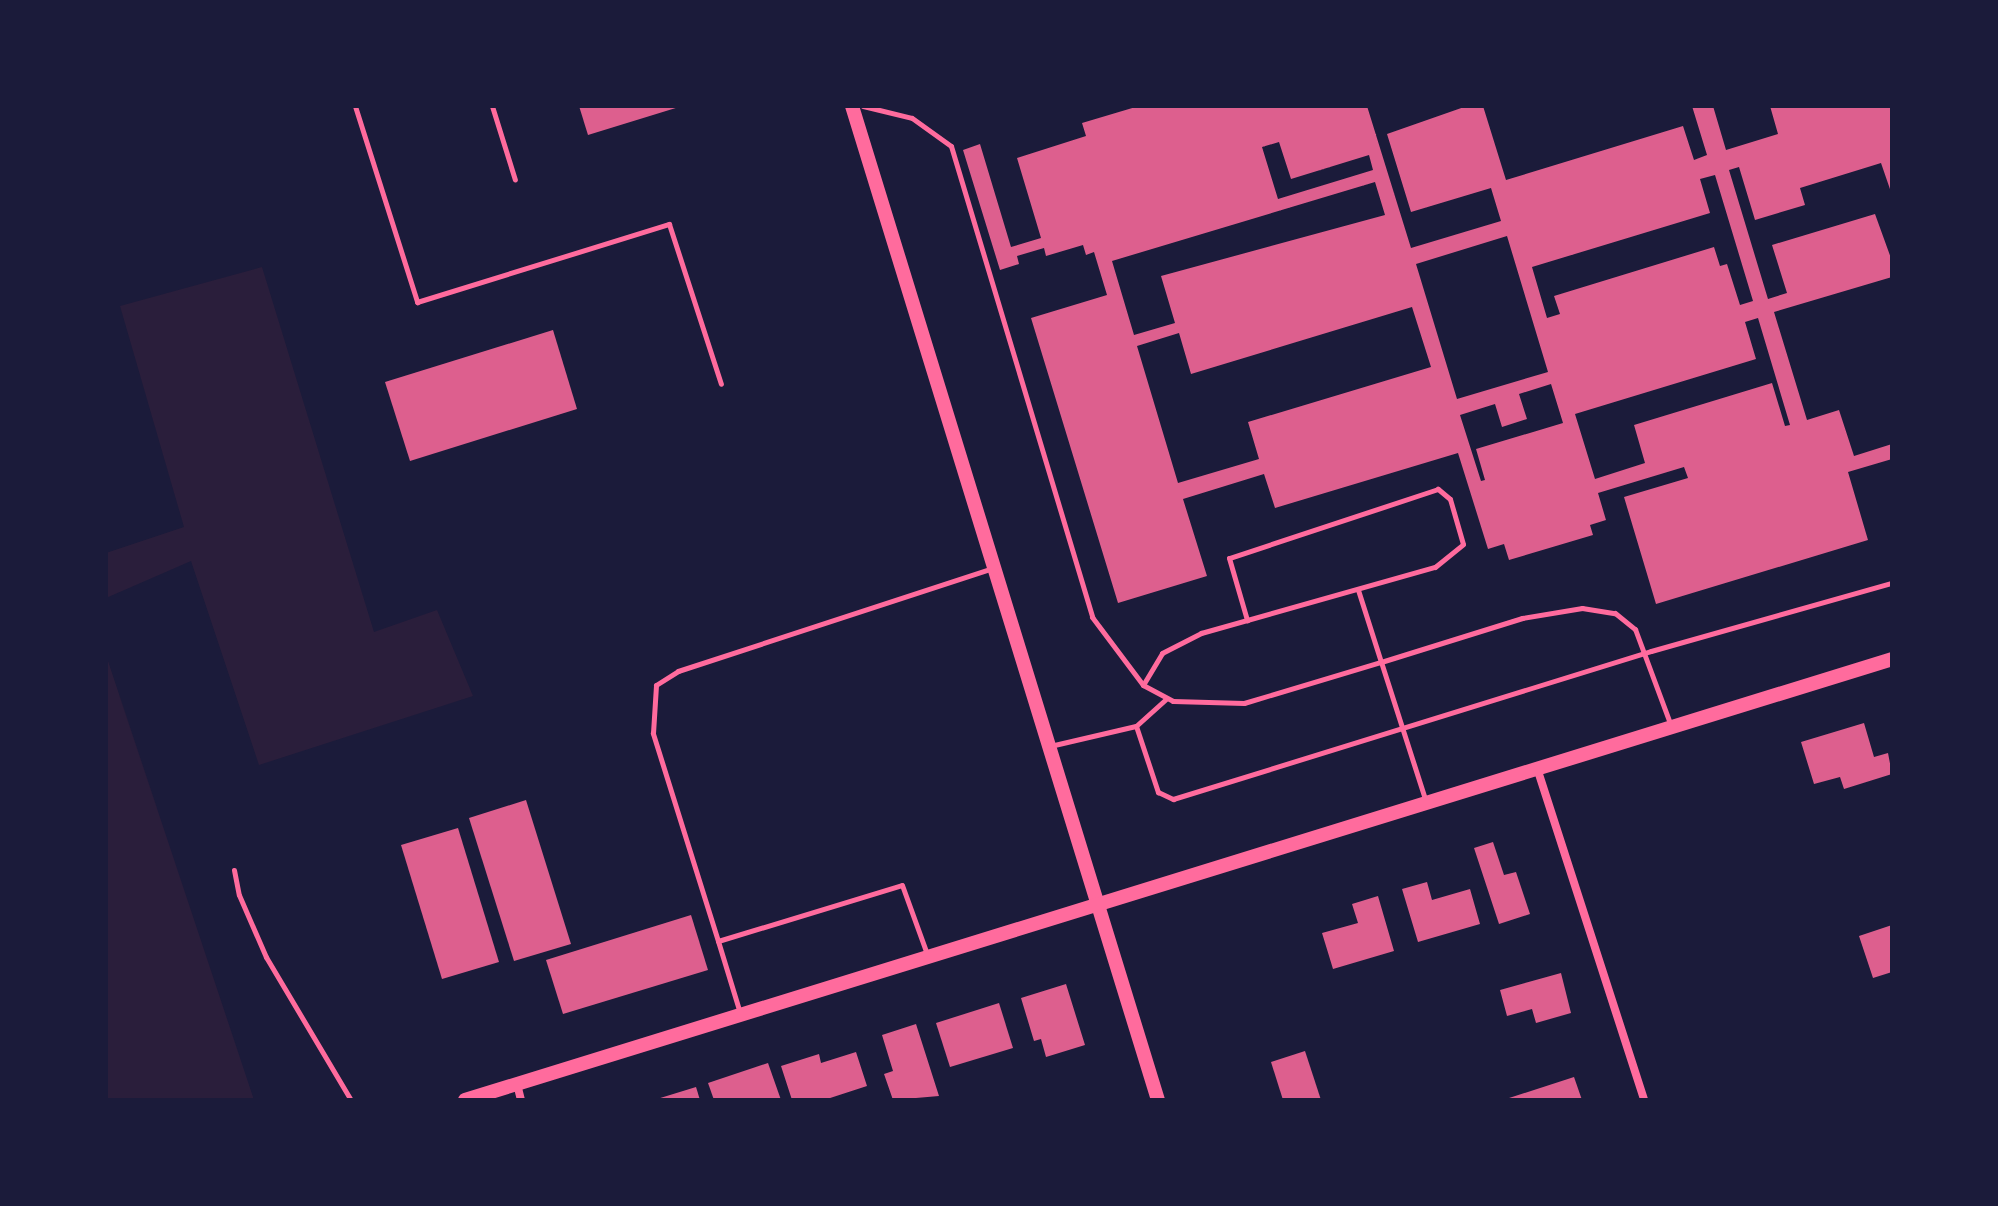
<!DOCTYPE html>
<style>
body{margin:0}
#map{position:relative;width:1998px;height:1206px;overflow:hidden;background:#1b1b3a;font-family:"Times New Roman",serif}
div>[style]{position:absolute}
[style*='--x']{left:calc(var(--x)*1px);top:calc(var(--y)*1px);width:calc(var(--w)*1px);rotate:calc(var(--a)*1deg)}
.green>*{inset:0;background:#2a1e3b}
.building>*{inset:0;background:#dd5f8e}
.service>*{height:5px;margin:-2.5px;padding:0 2.5px;transform-origin:2.5px;border-radius:2.5px;background:#ff6b9d}
.minor>*{height:8px;margin:-4px;padding:0 4px;transform-origin:4px;border-radius:4px;background:#ff6b9d}
.tertiary>*{height:14px;margin:-7px;padding:0 7px;transform-origin:7px;border-radius:7px;background:#ff6b9d}
span{translate:-50% -50%;white-space:nowrap;text-align:center;line-height:1.15;-webkit-text-stroke:6px #1b1b3a;paint-order:stroke}
.frame{position:absolute;inset:0;border:108px solid #1b1b3a;pointer-events:none}
</style>
<div id="map">
<div class="green">
<div style="clip-path:polygon(262px 267px,374px 632px,437px 610px,473px 696px,259px 765px,191px 561px,106px 598px,106px 553px,184px 527px,120px 306px)"></div>
<div style="clip-path:polygon(106px 655px,254px 1100px,106px 1100px)"></div>
</div>
<div class="building">
<div style="clip-path:polygon(579px 106px,679px 106px,679px 107px,588px 135px)"></div>
<div style="clip-path:polygon(evenodd,1139px 106px,1367px 106px,1411px 248px,1501px 221px,1491px 188px,1411px 212px,1387px 134px,1467px 106px,1483px 106px,1506px 180px,1683px 126px,1694px 160px,1707px 155px,1692px 106px,1713px 106px,1726px 150px,1778px 134px,1770px 106px,1892px 106px,1892px 195px,1881px 163px,1800px 188px,1805px 205px,1755px 220px,1739px 167px,1729px 170px,1768px 299px,1787px 293px,1772px 245px,1875px 214px,1892px 261px,1892px 277px,1774px 312px,1807px 420px,1839px 410px,1854px 456px,1892px 444px,1892px 459px,1848px 472px,1868px 540px,1656px 604px,1624px 497px,1688px 478px,1684px 467px,1598px 493px,1606px 520px,1590px 525px,1593px 535px,1509px 560px,1504px 544px,1488px 549px,1458px 453px,1275px 508px,1264px 474px,1183px 499px,1207px 576px,1118px 603px,1031px 318px,1107px 295px,1094px 252px,1086px 255px,1083px 245px,1046px 256px,1044px 248px,1017px 256px,1019px 264px,1000px 270px,963px 150px,980px 144px,1011px 247px,1041px 238px,1017px 158px,1086px 136px,1082px 123px,1139px 106px,1279px 142px,1291px 179px,1369px 155px,1373px 170px,1278px 199px,1262px 147px,1279px 142px,1139px 106px,1715px 175px,1753px 301px,1740px 305px,1727px 264px,1720px 266px,1714px 247px,1554px 296px,1560px 314px,1547px 318px,1532px 267px,1710px 213px,1700px 179px,1715px 175px,1139px 106px,1375px 182px,1385px 215px,1161px 276px,1175px 323px,1134px 335px,1112px 261px,1375px 182px,1139px 106px,1507px 236px,1548px 372px,1457px 399px,1416px 264px,1507px 236px,1139px 106px,1412px 307px,1431px 367px,1248px 422px,1259px 459px,1178px 483px,1137px 346px,1179px 333px,1191px 374px,1412px 307px,1139px 106px,1758px 318px,1790px 425px,1785px 426px,1772px 383px,1634px 425px,1645px 463px,1595px 479px,1575px 414px,1756px 359px,1745px 322px,1758px 318px,1139px 106px,1551px 384px,1563px 423px,1476px 449px,1485px 480px,1481px 481px,1460px 415px,1495px 404px,1502px 427px,1527px 419px,1519px 394px,1551px 384px)"></div>
<div style="clip-path:polygon(553px 330px,577px 409px,410px 461px,385px 382px)"></div>
<div style="clip-path:polygon(1864px 723px,1874px 757px,1888px 753px,1892px 774px,1844px 789px,1840px 777px,1814px 784px,1801px 742px)"></div>
<div style="clip-path:polygon(526px 800px,571px 944px,514px 961px,469px 818px)"></div>
<div style="clip-path:polygon(458px 828px,499px 962px,442px 979px,401px 845px)"></div>
<div style="clip-path:polygon(1493px 842px,1504px 875px,1516px 872px,1530px 914px,1499px 924px,1474px 848px)"></div>
<div style="clip-path:polygon(1427px 882px,1432px 900px,1470px 889px,1480px 924px,1418px 942px,1402px 889px)"></div>
<div style="clip-path:polygon(1378px 896px,1394px 951px,1333px 969px,1322px 933px,1358px 923px,1352px 904px)"></div>
<div style="clip-path:polygon(691px 915px,708px 970px,563px 1014px,546px 960px)"></div>
<div style="clip-path:polygon(1892px 925px,1892px 972px,1873px 978px,1859px 936px)"></div>
<div style="clip-path:polygon(1561px 973px,1571px 1013px,1536px 1023px,1532px 1009px,1507px 1016px,1500px 990px)"></div>
<div style="clip-path:polygon(1066px 984px,1085px 1045px,1046px 1057px,1041px 1039px,1034px 1041px,1021px 998px)"></div>
<div style="clip-path:polygon(999px 1003px,1013px 1048px,950px 1067px,936px 1023px)"></div>
<div style="clip-path:polygon(916px 1024px,939px 1096px,893px 1100px,884px 1074px,893px 1071px,882px 1035px)"></div>
<div style="clip-path:polygon(1305px 1051px,1321px 1100px,1283px 1100px,1271px 1062px)"></div>
<div style="clip-path:polygon(856px 1052px,867px 1086px,824px 1100px,792px 1100px,781px 1066px,819px 1054px,821px 1063px)"></div>
<div style="clip-path:polygon(768px 1063px,781px 1100px,714px 1100px,708px 1083px)"></div>
<div style="clip-path:polygon(1574px 1077px,1582px 1100px,1506px 1100px,1506px 1099px)"></div>
<div style="clip-path:polygon(696px 1087px,700px 1100px,657px 1100px,657px 1099px)"></div>
</div>
<div class="service">
<div style="--x:355;--y:106;--w:206;--a:72.4"></div>
<div style="--x:417;--y:302;--w:264;--a:-17.2"></div>
<div style="--x:669;--y:224;--w:168;--a:72"></div>
<div style="--x:492;--y:106;--w:77;--a:72.7"></div>
<div style="--x:863;--y:106;--w:50;--a:13.8"></div>
<div style="--x:912;--y:118;--w:48;--a:35.7"></div>
<div style="--x:951;--y:146;--w:492;--a:73.3"></div>
<div style="--x:1092;--y:617;--w:85;--a:53.1"></div>
<div style="--x:1143;--y:685;--w:34;--a:28"></div>
<div style="--x:1173;--y:701;--w:71;--a:1.6"></div>
<div style="--x:1244;--y:703;--w:143;--a:-16.7"></div>
<div style="--x:1381;--y:662;--w:76;--a:-107.7"></div>
<div style="--x:1892;--y:502;--w:20;--a:90"></div>
<div style="--x:1143;--y:685;--w:37;--a:-59"></div>
<div style="--x:1162;--y:653;--w:44;--a:-27.1"></div>
<div style="--x:1201;--y:633;--w:243;--a:-15.8"></div>
<div style="--x:1435;--y:567;--w:36;--a:-39"></div>
<div style="--x:1463;--y:544;--w:47;--a:-106.1"></div>
<div style="--x:1450;--y:499;--w:16;--a:-140"></div>
<div style="--x:1438;--y:489;--w:220;--a:161.7"></div>
<div style="--x:1229;--y:558;--w:65;--a:73.8"></div>
<div style="--x:1166;--y:699;--w:40;--a:138"></div>
<div style="--x:1136;--y:726;--w:70;--a:71.6"></div>
<div style="--x:1158;--y:792;--w:17;--a:25"></div>
<div style="--x:1173;--y:799;--w:500;--a:-17.2"></div>
<div style="--x:1651;--y:651;--w:250;--a:-15.8"></div>
<div style="--x:1050;--y:746;--w:88;--a:-13.1"></div>
<div style="--x:1426;--y:802;--w:147;--a:-107.8"></div>
<div style="--x:1381;--y:662;--w:148;--a:-17.3"></div>
<div style="--x:1522;--y:618;--w:61;--a:-9.5"></div>
<div style="--x:1582;--y:608;--w:33;--a:9"></div>
<div style="--x:1615;--y:613;--w:26;--a:39"></div>
<div style="--x:1635;--y:629;--w:103;--a:69.6"></div>
<div style="--x:234;--y:870;--w:25;--a:79"></div>
<div style="--x:239;--y:895;--w:68;--a:66.5"></div>
<div style="--x:266;--y:957;--w:166;--a:59.3"></div>
<div style="--x:718;--y:941;--w:218;--a:-107.4"></div>
<div style="--x:653;--y:733;--w:48;--a:-86.4"></div>
<div style="--x:656;--y:685;--w:26;--a:-32"></div>
<div style="--x:678;--y:671;--w:331;--a:-18.1"></div>
<div style="--x:740;--y:1013;--w:75;--a:-107"></div>
<div style="--x:718;--y:941;--w:192;--a:-16.9"></div>
<div style="--x:902;--y:885;--w:73;--a:70.1"></div>
</div>
<div class="minor">
<div style="--x:1537;--y:768;--w:349;--a:72.1"></div>
<div style="--x:517;--y:1084;--w:16;--a:76"></div>
</div>
<div class="tertiary">
<div style="--x:852;--y:106;--w:1040;--a:72.89"></div>
<div style="--x:465;--y:1100;--w:1494;--a:-17.17"></div>
</div>
<div class="frame"></div>
</div>
